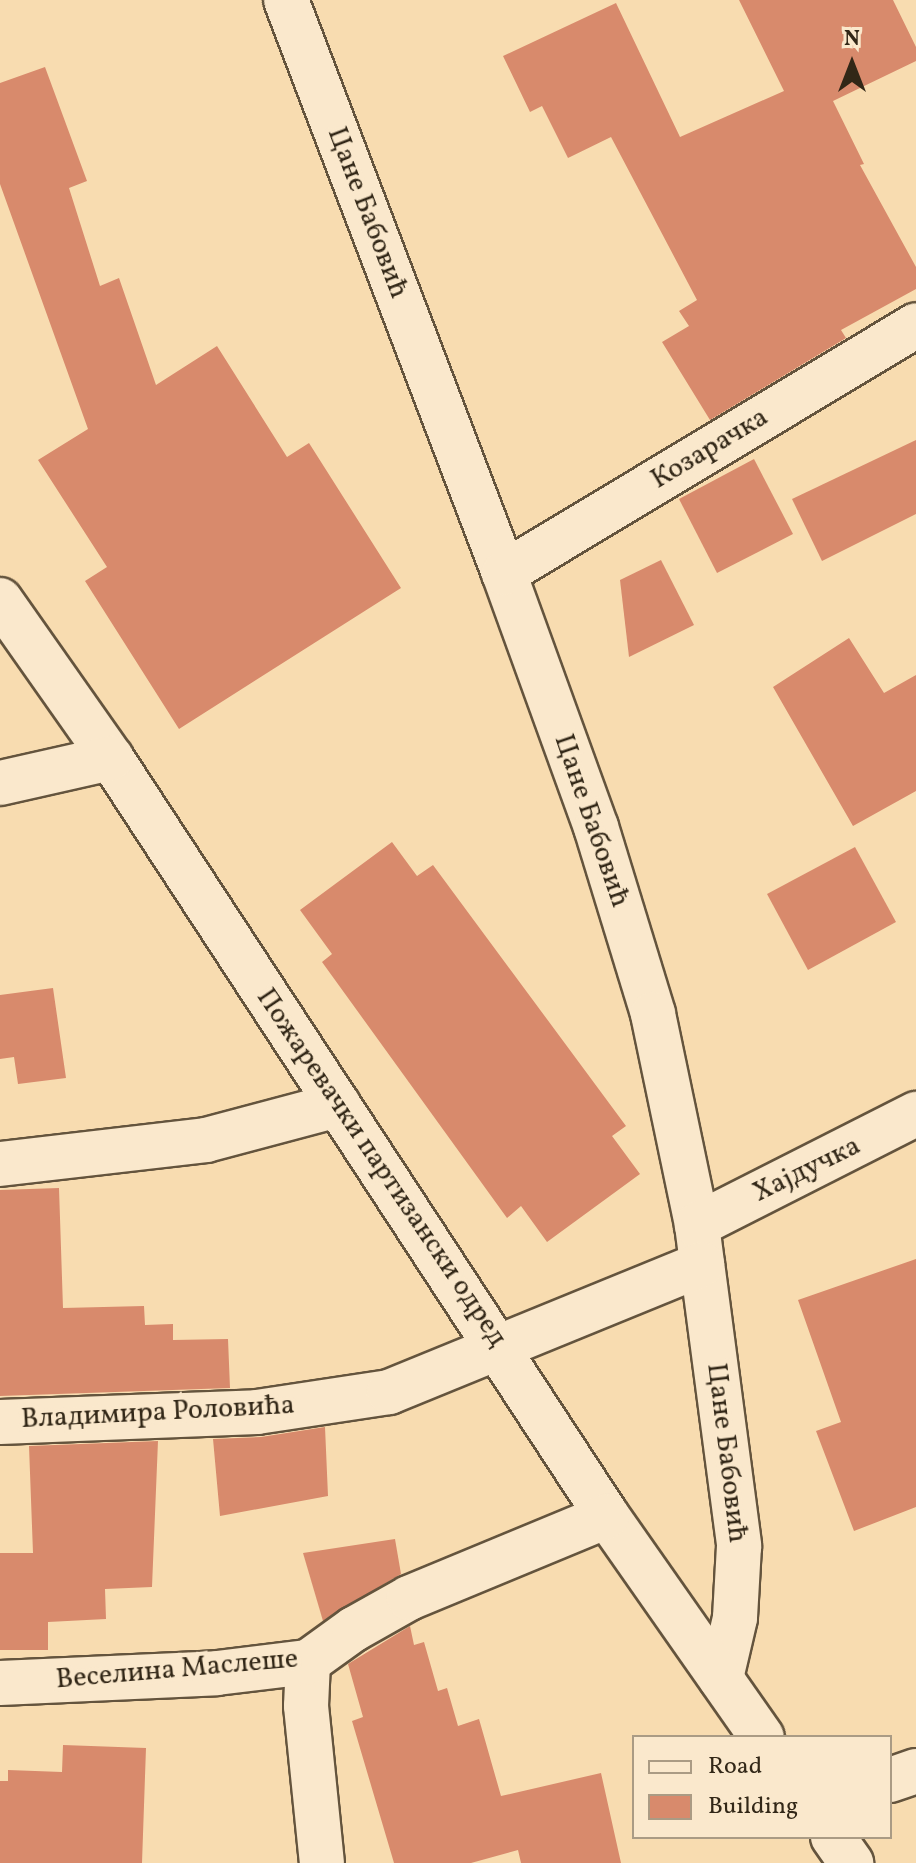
<!DOCTYPE html>
<meta charset="utf-8">
<style>
body{margin:0}
#map{position:relative;width:916px;height:1863px;overflow:hidden;background:#f8dcb0;font-family:Vollkorn,serif}
div>[style]{position:absolute}
[style*='--x']{left:calc(var(--x)*1px);top:calc(var(--y)*1px);width:calc(var(--w)*1px);rotate:calc(var(--a)*1deg)}
.building>*{inset:0;background:#d88a6c}
.roads{filter:drop-shadow(2px 0 #64543d) drop-shadow(-2px 0 #64543d) drop-shadow(0 2px #64543d) drop-shadow(0 -2px #64543d)}
.minor>*{height:44px;margin:-22px;padding:0 22px;transform-origin:22px;border-radius:22px;background:#fae8cc}
span{translate:-50% -50%;white-space:nowrap;text-align:center;line-height:1.15;-webkit-text-stroke:8px #fae8cc;paint-order:stroke}
.street-label{font-size:28px;color:#322717}
.legend{position:absolute;left:632px;top:1735px;width:260px;height:104px;box-sizing:border-box;background:#fae8cc;border:2px solid #aa9b84;margin:0;padding:10px 14px;list-style:none;font-size:24px;color:#322717}
.legend li{display:flex;align-items:center;gap:16px;height:40px}
.legend b{width:40px;border:2px solid #aa9b84}
.north{position:absolute;left:812px;top:24px;width:80px;height:80px;-webkit-text-stroke:6px #fae8cc;paint-order:stroke;rotate:0deg;font-size:22px;font-weight:700;line-height:32px;text-align:center;color:#322717}
.north::after{content:'';display:block;margin:auto;width:28px;height:36px;background:#322717;clip-path:polygon(50% 0,100% 100%,50% 72%,0 100%)}
</style>
<div id="map">
<div class="building">
<div style="clip-path:polygon(739px 0,893px 0,916px 47px,916px 61px,833px 101px,864px 164px,860px 165px,916px 267px,916px 289px,841px 330px,846px 338px,710px 420px,662px 342px,689px 326px,679px 311px,697px 300px,611px 137px,568px 158px,542px 106px,530px 112px,503px 56px,616px 3px,680px 137px,784px 91px)"></div>
<div style="clip-path:polygon(45px 67px,87px 181px,69px 188px,100px 286px,119px 278px,156px 385px,217px 346px,287px 457px,309px 443px,401px 588px,179px 729px,85px 581px,107px 567px,38px 460px,88px 429px,0 184px,0 83px)"></div>
<div style="clip-path:polygon(916px 440px,916px 514px,822px 561px,792px 499px)"></div>
<div style="clip-path:polygon(754px 459px,793px 534px,717px 573px,679px 499px)"></div>
<div style="clip-path:polygon(661px 560px,694px 625px,629px 657px,620px 580px)"></div>
<div style="clip-path:polygon(849px 638px,884px 693px,916px 675px,916px 791px,853px 826px,773px 687px)"></div>
<div style="clip-path:polygon(392px 842px,417px 876px,433px 865px,626px 1126px,612px 1136px,640px 1174px,547px 1242px,521px 1206px,507px 1218px,322px 962px,332px 954px,300px 910px)"></div>
<div style="clip-path:polygon(855px 847px,896px 922px,808px 970px,767px 894px)"></div>
<div style="clip-path:polygon(53px 988px,66px 1078px,18px 1084px,14px 1057px,0 1059px,0 995px)"></div>
<div style="clip-path:polygon(59px 1188px,63px 1308px,144px 1306px,145px 1325px,173px 1324px,173px 1340px,228px 1339px,230px 1388px,0 1396px,0 1190px)"></div>
<div style="clip-path:polygon(916px 1259px,916px 1507px,854px 1531px,816px 1431px,841px 1422px,798px 1300px)"></div>
<div style="clip-path:polygon(325px 1427px,328px 1496px,220px 1516px,213px 1439px,261px 1437px)"></div>
<div style="clip-path:polygon(158px 1441px,152px 1587px,105px 1589px,106px 1619px,48px 1622px,48px 1650px,0 1650px,0 1553px,33px 1553px,29px 1446px)"></div>
<div style="clip-path:polygon(395px 1539px,401px 1574px,323px 1621px,303px 1553px)"></div>
<div style="clip-path:polygon(410px 1626px,414px 1645px,424px 1642px,438px 1691px,447px 1688px,458px 1726px,479px 1719px,501px 1796px,601px 1773px,621px 1863px,521px 1863px,518px 1850px,471px 1863px,394px 1863px,352px 1721px,363px 1717px,348px 1664px)"></div>
<div style="clip-path:polygon(63px 1745px,146px 1748px,142px 1863px,0 1863px,0 1781px,8px 1781px,8px 1770px,62px 1772px)"></div>
</div>
<div class="roads">
<div class="minor">
<div style="--x:286;--y:0;--w:613;--a:69.17"></div>
<div style="--x:504;--y:573;--w:270;--a:70.1"></div>
<div style="--x:596;--y:827;--w:195;--a:73"></div>
<div style="--x:653;--y:1014;--w:216;--a:78.2"></div>
<div style="--x:697;--y:1225;--w:324;--a:82.5"></div>
<div style="--x:739;--y:1546;--w:72;--a:93.2"></div>
<div style="--x:735;--y:1618;--w:62;--a:103.1"></div>
<div style="--x:504;--y:573;--w:481;--a:-31"></div>
<div style="--x:0;--y:600;--w:193;--a:54.9"></div>
<div style="--x:111;--y:758;--w:906;--a:56.8"></div>
<div style="--x:607;--y:1516;--w:270;--a:55"></div>
<div style="--x:0;--y:783;--w:114;--a:-12.7"></div>
<div style="--x:0;--y:1164;--w:207;--a:-6.6"></div>
<div style="--x:206;--y:1140;--w:137;--a:-14.9"></div>
<div style="--x:697;--y:1225;--w:246;--a:-26.9"></div>
<div style="--x:0;--y:1422;--w:257;--a:-2.2"></div>
<div style="--x:257;--y:1412;--w:134;--a:-8.6"></div>
<div style="--x:389;--y:1392;--w:338;--a:-22.2"></div>
<div style="--x:308;--y:1662;--w:44;--a:92.6"></div>
<div style="--x:306;--y:1706;--w:158;--a:84.2"></div>
<div style="--x:0;--y:1683;--w:217;--a:-2.6"></div>
<div style="--x:217;--y:1673;--w:92;--a:-6.9"></div>
<div style="--x:308;--y:1662;--w:57;--a:-35.7"></div>
<div style="--x:354;--y:1629;--w:63;--a:-29.4"></div>
<div style="--x:409;--y:1598;--w:214;--a:-22.5"></div>
<div style="--x:890;--y:1780;--w:28;--a:-19"></div>
<div style="--x:833;--y:1837;--w:32;--a:55"></div>
</div>
</div>
<div class="street-label">
<span style="left:367px;top:213px;rotate:69deg">Цане Бабовић</span>
<span style="left:710px;top:449px;rotate:-31deg">Козарачка</span>
<span style="left:591px;top:821px;rotate:71deg">Цане Бабовић</span>
<span style="left:381px;top:1168px;rotate:56deg">Пожаревачки партизански одред</span>
<span style="left:807px;top:1170px;rotate:-26deg">Хајдучка</span>
<span style="left:158px;top:1413px;rotate:-3deg">Владимира Роловића</span>
<span style="left:726px;top:1453px;rotate:83deg">Цане Бабовић</span>
<span style="left:177px;top:1670px;rotate:-5deg">Веселина Маслеше</span>
</div>
<ul class="legend">
<li><b style="height:10px;background:#fae8cc"></b>Road</li>
<li><b style="height:22px;background:#d88a6c"></b>Building</li>
</ul>
<div class="north">N</div>
</div>
